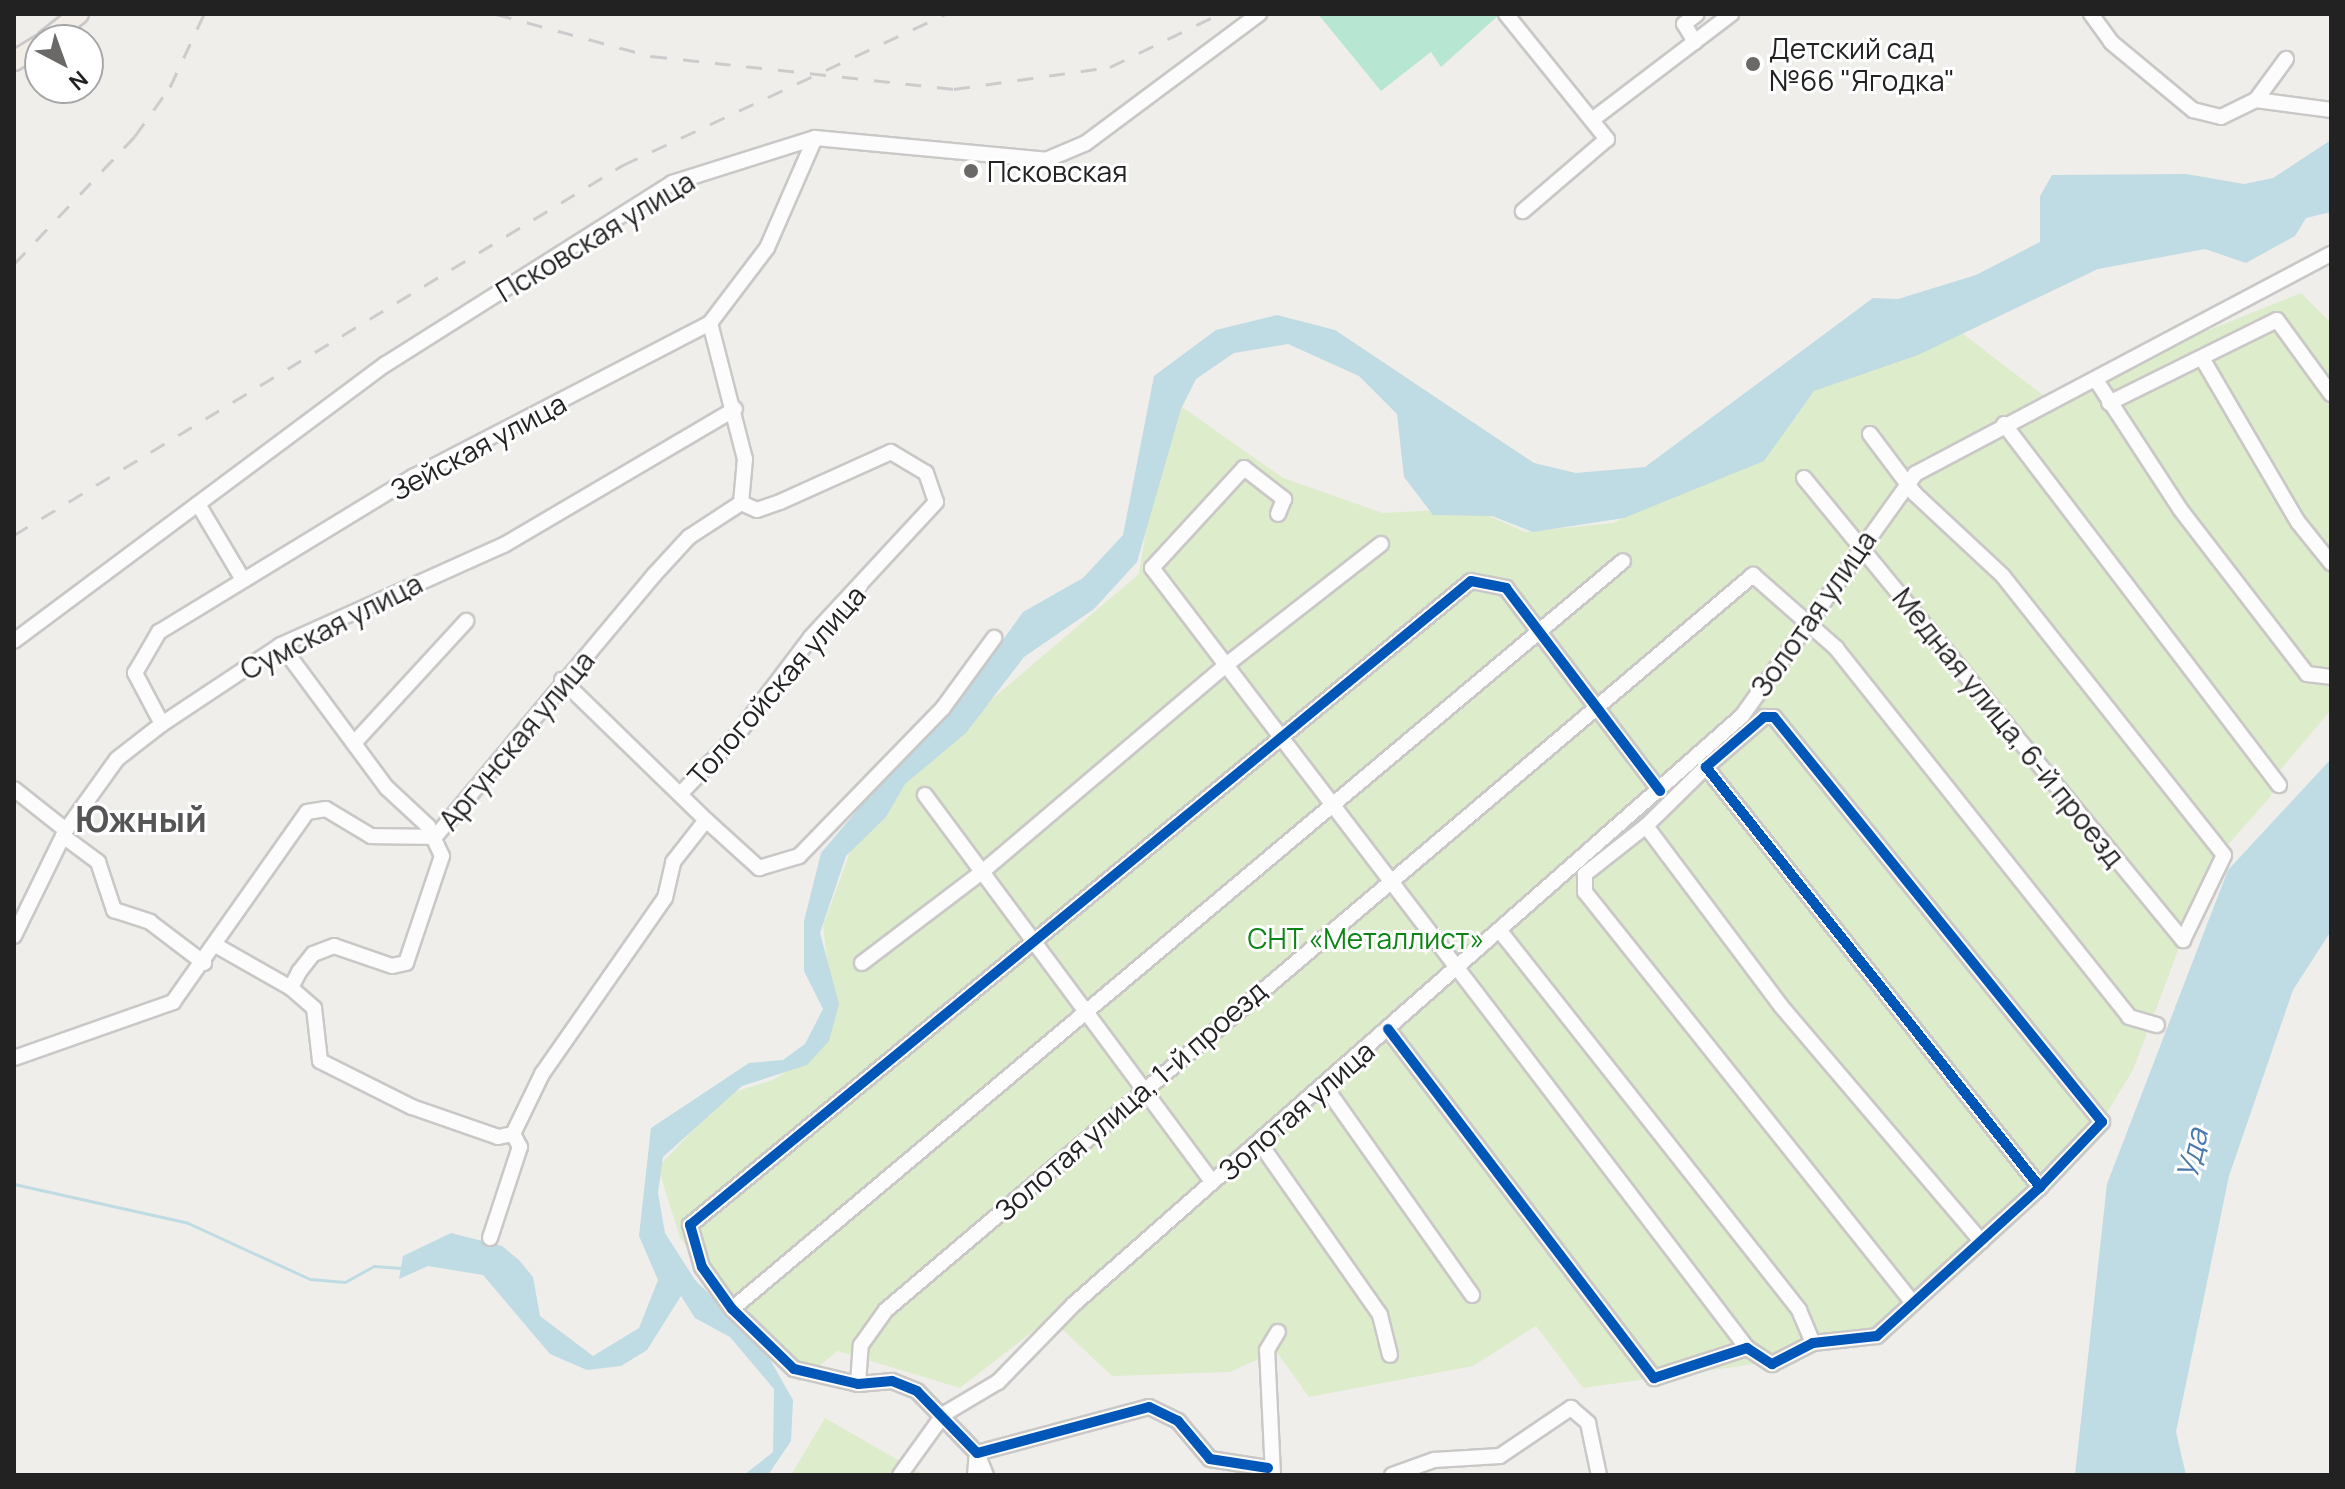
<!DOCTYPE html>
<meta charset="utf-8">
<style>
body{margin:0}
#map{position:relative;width:2345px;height:1489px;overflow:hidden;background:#f0eeeb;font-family:Manrope,sans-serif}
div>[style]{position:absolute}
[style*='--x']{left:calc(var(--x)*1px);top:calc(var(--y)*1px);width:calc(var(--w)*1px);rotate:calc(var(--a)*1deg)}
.grass>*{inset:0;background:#ddeccb}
.pitch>*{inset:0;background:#b7e6d2}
.water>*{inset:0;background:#bfdbe3}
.stream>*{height:3px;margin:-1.5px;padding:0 1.5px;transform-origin:1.5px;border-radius:1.5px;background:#bfdbe3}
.roads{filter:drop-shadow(2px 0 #c9c8c7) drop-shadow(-2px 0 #c9c8c7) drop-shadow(0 2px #c9c8c7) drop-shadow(0 -2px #c9c8c7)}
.minor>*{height:14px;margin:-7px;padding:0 7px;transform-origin:7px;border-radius:7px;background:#fdfcfc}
.major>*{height:18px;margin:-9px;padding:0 9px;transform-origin:9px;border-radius:9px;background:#f3ede7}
.rail>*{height:3px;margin-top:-1.5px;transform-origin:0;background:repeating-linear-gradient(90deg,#ccc 0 16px,transparent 0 32px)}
.cycleway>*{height:10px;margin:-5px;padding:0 5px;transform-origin:5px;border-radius:5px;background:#0057b8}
.dots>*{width:22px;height:22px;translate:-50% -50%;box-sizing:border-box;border:4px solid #fff;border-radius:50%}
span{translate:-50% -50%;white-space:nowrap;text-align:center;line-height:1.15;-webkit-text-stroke:6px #fff;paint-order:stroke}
.poi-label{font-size:28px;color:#222}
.left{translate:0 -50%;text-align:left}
.street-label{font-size:28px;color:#222}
.park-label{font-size:28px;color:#0c8416}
.water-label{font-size:30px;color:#4a7aab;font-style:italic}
.district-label{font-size:36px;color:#555;font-weight:700}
.frame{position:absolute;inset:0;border:16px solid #222;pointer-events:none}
.north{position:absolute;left:24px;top:24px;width:80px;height:80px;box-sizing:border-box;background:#fff;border:2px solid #a7a7a7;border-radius:50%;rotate:139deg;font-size:22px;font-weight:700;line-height:32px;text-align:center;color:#222}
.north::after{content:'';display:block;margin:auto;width:28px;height:36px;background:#6a6968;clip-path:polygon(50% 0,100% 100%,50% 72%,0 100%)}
</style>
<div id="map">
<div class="grass">
<div style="clip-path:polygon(2301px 293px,2331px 323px,2331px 710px,2277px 774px,2271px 796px,2210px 865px,2133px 1070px,2089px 1142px,1890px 1326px,1769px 1362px,1583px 1388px,1536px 1326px,1473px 1366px,1309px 1397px,1276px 1351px,1230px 1372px,1112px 1376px,1050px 1318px,960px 1388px,838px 1351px,799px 1382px,680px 1238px,658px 1167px,728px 1094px,773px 1080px,817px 1051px,830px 984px,823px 926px,850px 852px,918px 762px,1139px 574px,1157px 459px,1182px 407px,1283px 478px,1383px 513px,1471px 508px,1525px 532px,1613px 523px,1764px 450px,1799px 400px,1846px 373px,1958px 330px,2044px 396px)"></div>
<div style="clip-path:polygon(825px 1418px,924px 1475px,791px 1475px)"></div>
</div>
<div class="pitch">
<div style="clip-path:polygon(1318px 14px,1500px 14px,1441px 67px,1431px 52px,1381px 91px)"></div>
</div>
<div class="water">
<div style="clip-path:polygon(2331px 140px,2331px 212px,2306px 218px,2295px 236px,2246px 263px,2205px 249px,2098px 269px,1918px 355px,1814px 391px,1764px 461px,1624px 518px,1533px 532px,1492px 516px,1433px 515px,1404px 477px,1397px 414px,1359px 376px,1288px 344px,1234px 353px,1196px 379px,1181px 409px,1137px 562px,1094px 609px,1024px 657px,966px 733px,905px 784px,886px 817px,846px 856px,820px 933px,839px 1004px,829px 1041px,807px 1065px,742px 1086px,663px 1157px,658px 1193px,665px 1233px,695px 1280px,764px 1349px,793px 1400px,791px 1441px,768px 1475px,744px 1475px,773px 1452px,774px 1389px,730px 1337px,695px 1318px,681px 1296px,647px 1350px,621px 1366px,587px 1370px,550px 1354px,483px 1275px,428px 1266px,399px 1279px,403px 1256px,451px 1233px,502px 1246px,519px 1260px,533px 1277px,540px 1316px,593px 1356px,639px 1328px,658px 1280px,639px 1236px,651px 1128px,749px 1063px,783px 1060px,805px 1044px,823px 1009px,804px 971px,804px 921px,821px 853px,915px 742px,954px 708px,1023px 612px,1083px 578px,1123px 535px,1154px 376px,1216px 330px,1277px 315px,1335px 330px,1534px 463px,1576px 473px,1645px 467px,1873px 298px,1898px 299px,1976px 275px,2040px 242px,2040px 196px,2052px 175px,2186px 174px,2244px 184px,2273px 178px)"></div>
<div style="clip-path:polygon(2331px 759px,2331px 931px,2293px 990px,2229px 1176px,2176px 1432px,2186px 1475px,2075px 1475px,2107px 1184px,2228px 870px)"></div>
</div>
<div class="stream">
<div style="--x:14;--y:1184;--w:178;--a:12.6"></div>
<div style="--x:188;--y:1223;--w:134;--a:24.7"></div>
<div style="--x:310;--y:1279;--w:35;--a:5"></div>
<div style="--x:345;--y:1282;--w:33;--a:-29"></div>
<div style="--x:374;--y:1266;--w:27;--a:4"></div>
</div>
<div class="roads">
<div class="minor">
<div style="--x:1506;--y:14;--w:161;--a:51.1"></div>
<div style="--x:1607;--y:139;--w:111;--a:139.4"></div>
<div style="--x:2091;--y:14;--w:34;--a:54"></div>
<div style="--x:2111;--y:42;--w:107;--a:39.7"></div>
<div style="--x:2193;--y:110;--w:29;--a:14"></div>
<div style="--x:2221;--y:117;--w:39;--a:-26"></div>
<div style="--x:2256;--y:100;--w:76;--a:7.6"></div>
<div style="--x:1695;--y:42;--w:21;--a:-121"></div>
<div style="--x:1684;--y:24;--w:16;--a:-38"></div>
<div style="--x:2256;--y:100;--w:51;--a:-53.8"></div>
<div style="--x:1592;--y:120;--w:175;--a:-37.3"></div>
<div style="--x:710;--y:323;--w:140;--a:75.6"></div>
<div style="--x:745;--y:459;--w:44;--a:95.2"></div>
<div style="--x:2202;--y:358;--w:190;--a:59.7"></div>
<div style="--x:2298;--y:522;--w:53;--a:51.2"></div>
<div style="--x:2096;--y:380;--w:154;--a:56.9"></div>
<div style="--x:2180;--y:509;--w:208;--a:52.4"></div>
<div style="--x:2307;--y:674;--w:24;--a:7"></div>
<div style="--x:2109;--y:403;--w:187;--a:-26.3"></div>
<div style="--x:2277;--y:320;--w:92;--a:53.9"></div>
<div style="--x:2004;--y:424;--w:454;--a:52.7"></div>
<div style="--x:1804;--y:478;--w:598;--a:50.64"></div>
<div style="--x:2183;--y:940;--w:94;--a:-64.2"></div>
<div style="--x:2224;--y:855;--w:356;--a:-128.4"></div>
<div style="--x:2003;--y:576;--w:120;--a:-137"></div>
<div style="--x:1915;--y:494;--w:75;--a:-126.9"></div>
<div style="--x:198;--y:504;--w:86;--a:59.3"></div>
<div style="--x:1381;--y:544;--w:197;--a:142"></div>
<div style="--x:1226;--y:665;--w:859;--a:52.66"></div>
<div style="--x:14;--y:641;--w:464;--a:-36.7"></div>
<div style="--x:386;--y:364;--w:338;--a:-32.3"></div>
<div style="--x:672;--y:183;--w:150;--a:-17.5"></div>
<div style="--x:815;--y:138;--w:232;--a:5.4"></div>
<div style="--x:1046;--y:160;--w:43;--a:-23"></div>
<div style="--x:1086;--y:143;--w:216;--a:-36.7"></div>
<div style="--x:281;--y:645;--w:178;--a:53.5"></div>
<div style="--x:387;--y:788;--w:56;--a:42.8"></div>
<div style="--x:428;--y:826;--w:33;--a:65"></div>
<div style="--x:442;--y:856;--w:113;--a:108.6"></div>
<div style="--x:406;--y:963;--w:14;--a:168"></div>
<div style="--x:392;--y:966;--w:61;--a:-161"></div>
<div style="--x:334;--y:946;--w:22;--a:159"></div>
<div style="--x:313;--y:954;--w:23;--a:128"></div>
<div style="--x:299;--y:972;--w:18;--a:117"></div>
<div style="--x:291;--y:988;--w:30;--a:41"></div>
<div style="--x:314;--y:1008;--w:53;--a:83.5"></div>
<div style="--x:320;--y:1061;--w:103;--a:26.6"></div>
<div style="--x:412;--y:1107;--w:91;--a:19.2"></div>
<div style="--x:498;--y:1137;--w:15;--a:-11"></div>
<div style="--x:162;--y:724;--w:58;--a:-117.9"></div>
<div style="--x:135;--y:673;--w:48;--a:-59.7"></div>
<div style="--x:159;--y:632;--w:298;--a:-31.4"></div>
<div style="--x:413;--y:477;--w:335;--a:-27.4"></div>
<div style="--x:710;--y:323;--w:94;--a:-52.8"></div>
<div style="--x:767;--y:248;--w:120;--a:-66.4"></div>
<div style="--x:354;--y:743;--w:166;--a:-47.4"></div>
<div style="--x:1706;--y:767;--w:84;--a:135.5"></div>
<div style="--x:1646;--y:826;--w:225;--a:53.1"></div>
<div style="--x:1781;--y:1006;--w:309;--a:49.6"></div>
<div style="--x:14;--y:789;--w:66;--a:38.3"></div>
<div style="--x:683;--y:791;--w:78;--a:-46"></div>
<div style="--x:737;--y:735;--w:123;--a:-52.9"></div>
<div style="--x:811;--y:637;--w:184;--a:-47.2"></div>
<div style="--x:936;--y:502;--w:31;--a:-109"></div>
<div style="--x:926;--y:473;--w:41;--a:-149"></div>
<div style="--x:891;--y:452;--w:122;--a:155.8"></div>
<div style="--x:780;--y:502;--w:24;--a:161"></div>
<div style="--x:757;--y:510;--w:17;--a:-156"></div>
<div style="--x:925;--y:795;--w:482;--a:53.4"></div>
<div style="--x:706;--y:820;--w:72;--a:42.2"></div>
<div style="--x:759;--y:868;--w:42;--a:-16.7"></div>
<div style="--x:799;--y:856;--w:206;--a:-45.8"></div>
<div style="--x:943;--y:708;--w:87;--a:-53.9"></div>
<div style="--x:1646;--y:826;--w:78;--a:141.8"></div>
<div style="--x:1585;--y:874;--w:18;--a:90"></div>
<div style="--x:1585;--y:892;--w:526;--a:51.41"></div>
<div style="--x:63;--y:836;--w:44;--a:36.6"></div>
<div style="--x:98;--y:862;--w:51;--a:71.6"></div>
<div style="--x:114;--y:910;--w:38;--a:18"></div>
<div style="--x:150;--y:922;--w:68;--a:37.2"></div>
<div style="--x:1500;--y:931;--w:483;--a:51.7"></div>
<div style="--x:1799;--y:1310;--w:36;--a:67"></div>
<div style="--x:14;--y:936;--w:118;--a:-63.9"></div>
<div style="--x:66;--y:830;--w:87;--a:-54.3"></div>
<div style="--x:117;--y:759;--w:57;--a:-37.9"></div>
<div style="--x:162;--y:724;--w:143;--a:-33.6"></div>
<div style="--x:281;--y:645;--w:244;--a:-24.2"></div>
<div style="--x:504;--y:545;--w:268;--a:-30.5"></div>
<div style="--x:217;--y:946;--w:85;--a:29.6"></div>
<div style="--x:862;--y:963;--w:151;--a:-37.2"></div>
<div style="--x:982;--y:872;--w:320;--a:-40.3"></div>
<div style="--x:1226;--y:665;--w:122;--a:-127.3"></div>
<div style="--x:1152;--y:568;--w:136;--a:-47.4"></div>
<div style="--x:1244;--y:468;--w:51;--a:37.8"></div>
<div style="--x:1284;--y:499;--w:16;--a:112"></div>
<div style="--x:1388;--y:1029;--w:439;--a:52.7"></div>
<div style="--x:1654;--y:1378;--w:98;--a:-17.9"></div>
<div style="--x:1747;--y:1348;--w:30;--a:33"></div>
<div style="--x:1772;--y:1364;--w:46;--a:-27.1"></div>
<div style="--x:1813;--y:1343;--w:64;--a:-6.2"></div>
<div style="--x:1877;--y:1336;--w:221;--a:-42.4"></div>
<div style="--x:2040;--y:1187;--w:90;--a:-46.4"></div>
<div style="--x:2102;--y:1122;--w:521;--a:-129"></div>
<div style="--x:1774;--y:717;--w:10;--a:180"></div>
<div style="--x:1764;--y:717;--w:77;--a:139.2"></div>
<div style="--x:1706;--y:767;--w:537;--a:51.51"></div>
<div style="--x:14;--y:1058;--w:169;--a:-19.4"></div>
<div style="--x:173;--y:1002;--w:232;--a:-54.8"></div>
<div style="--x:307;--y:812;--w:19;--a:-9"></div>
<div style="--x:326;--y:809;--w:52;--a:31"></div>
<div style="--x:371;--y:836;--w:64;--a:0.9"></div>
<div style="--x:435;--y:837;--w:341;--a:-50.1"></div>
<div style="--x:654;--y:575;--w:52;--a:-47.4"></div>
<div style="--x:689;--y:537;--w:62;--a:-33.2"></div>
<div style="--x:1324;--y:1085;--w:257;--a:54.8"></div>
<div style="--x:1259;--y:1142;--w:211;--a:55"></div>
<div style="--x:1380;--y:1315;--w:41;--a:76"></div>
<div style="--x:490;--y:1238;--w:96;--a:-71.8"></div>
<div style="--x:520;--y:1147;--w:15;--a:-118"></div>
<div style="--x:513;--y:1134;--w:67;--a:-64.2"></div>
<div style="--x:542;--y:1074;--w:215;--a:-55.1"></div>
<div style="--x:665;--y:898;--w:37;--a:-77"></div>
<div style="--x:673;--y:862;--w:53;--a:-51.8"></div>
<div style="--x:706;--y:820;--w:201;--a:-135.8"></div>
<div style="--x:732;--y:1309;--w:1163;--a:-40.01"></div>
<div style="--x:858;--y:1384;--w:39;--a:-86"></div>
<div style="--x:861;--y:1345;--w:43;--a:-54.5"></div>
<div style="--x:886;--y:1310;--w:1137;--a:-40.29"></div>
<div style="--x:1753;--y:575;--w:111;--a:41.3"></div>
<div style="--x:1836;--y:648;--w:471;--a:51.5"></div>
<div style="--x:2129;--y:1017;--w:29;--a:16"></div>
<div style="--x:1268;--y:1468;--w:59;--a:-171.2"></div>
<div style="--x:1210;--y:1459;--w:50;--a:-130.1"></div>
<div style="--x:1178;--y:1421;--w:32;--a:-154"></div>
<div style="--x:1149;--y:1407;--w:178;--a:165"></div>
<div style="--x:977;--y:1453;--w:86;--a:-134.1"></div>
<div style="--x:917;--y:1391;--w:27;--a:-158"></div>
<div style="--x:892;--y:1381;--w:34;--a:175"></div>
<div style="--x:858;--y:1384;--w:66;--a:-166.8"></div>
<div style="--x:794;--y:1369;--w:86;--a:-135.9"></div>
<div style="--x:732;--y:1309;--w:52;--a:-125.5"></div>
<div style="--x:702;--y:1267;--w:44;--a:-105.9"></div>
<div style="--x:690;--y:1225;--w:1012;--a:-39.51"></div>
<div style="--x:1471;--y:581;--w:36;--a:11"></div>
<div style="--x:1506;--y:588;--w:255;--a:52.8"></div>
<div style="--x:900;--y:1475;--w:75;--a:-54.2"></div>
<div style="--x:944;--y:1414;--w:63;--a:-30.7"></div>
<div style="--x:998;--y:1382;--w:109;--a:-45.7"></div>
<div style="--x:1074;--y:1304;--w:890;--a:-41.36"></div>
<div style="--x:1742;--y:716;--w:297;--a:-54.4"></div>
<div style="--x:1915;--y:474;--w:471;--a:-27.9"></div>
<div style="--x:975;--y:1475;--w:22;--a:-85"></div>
<div style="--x:977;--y:1453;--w:24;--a:68"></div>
<div style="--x:1273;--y:1475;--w:125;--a:-92.7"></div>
<div style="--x:1267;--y:1350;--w:21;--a:-59"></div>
<div style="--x:1392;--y:1475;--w:45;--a:-19.7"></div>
<div style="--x:1434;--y:1460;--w:66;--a:-3.5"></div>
<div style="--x:1500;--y:1456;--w:86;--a:-34.1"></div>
<div style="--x:1571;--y:1408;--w:23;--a:41"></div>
<div style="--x:1588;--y:1423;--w:53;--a:78.1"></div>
</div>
<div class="major">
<div style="--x:46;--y:40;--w:42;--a:-38.2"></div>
<div style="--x:14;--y:61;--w:31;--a:-32"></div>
</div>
</div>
<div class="rail">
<div style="--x:496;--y:14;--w:161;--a:15.2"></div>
<div style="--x:651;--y:56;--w:305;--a:6.2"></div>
<div style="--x:954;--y:89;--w:158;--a:-8"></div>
<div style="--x:1110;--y:67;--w:121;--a:-25.9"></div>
<div style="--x:14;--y:264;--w:176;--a:-46.6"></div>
<div style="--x:135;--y:136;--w:60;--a:-54.5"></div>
<div style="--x:170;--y:87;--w:81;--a:-65"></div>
<div style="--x:14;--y:535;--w:713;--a:-31.28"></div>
<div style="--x:623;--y:165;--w:357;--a:-25.1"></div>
</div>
<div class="cycleway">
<div style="--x:1388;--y:1029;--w:439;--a:52.7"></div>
<div style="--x:1654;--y:1378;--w:98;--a:-17.9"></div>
<div style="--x:1747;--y:1348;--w:30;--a:33"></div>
<div style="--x:1772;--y:1364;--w:46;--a:-27.1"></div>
<div style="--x:1813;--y:1343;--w:64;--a:-6.2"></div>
<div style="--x:1877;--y:1336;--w:221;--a:-42.4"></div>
<div style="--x:2040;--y:1187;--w:90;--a:-46.4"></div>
<div style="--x:2102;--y:1122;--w:521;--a:-129"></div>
<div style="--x:1774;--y:717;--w:10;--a:180"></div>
<div style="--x:1764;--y:717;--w:77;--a:139.2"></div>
<div style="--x:1706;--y:767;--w:537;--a:51.51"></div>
<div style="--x:1268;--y:1468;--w:59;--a:-171.2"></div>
<div style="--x:1210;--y:1459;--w:50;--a:-130.1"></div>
<div style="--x:1178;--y:1421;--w:32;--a:-154"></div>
<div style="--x:1149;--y:1407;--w:178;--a:165"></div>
<div style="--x:977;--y:1453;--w:86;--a:-134.1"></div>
<div style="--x:917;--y:1391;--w:27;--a:-158"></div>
<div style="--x:892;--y:1381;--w:34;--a:175"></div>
<div style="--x:858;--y:1384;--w:66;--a:-166.8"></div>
<div style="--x:794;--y:1369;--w:86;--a:-135.9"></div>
<div style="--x:732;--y:1309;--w:52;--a:-125.5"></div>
<div style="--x:702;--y:1267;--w:44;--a:-105.9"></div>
<div style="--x:690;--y:1225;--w:1012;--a:-39.51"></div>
<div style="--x:1471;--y:581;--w:36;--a:11"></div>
<div style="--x:1506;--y:588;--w:255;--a:52.8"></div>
</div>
<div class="dots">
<div style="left:1753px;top:64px;background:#6a6968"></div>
<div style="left:971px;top:171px;background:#6a6968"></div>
</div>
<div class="poi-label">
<span class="left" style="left:1769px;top:64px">Детский сад<br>№66 "Ягодка"</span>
<span class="left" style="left:987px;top:171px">Псковская</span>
</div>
<div class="street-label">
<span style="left:595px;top:236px;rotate:-31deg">Псковская улица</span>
<span style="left:478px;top:446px;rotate:-28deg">Зейская улица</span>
<span style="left:1813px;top:613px;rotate:-55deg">Золотая улица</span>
<span style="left:331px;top:626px;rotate:-27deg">Сумская улица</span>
<span style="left:776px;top:685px;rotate:-49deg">Тологойская улица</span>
<span style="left:2009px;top:727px;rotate:51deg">Медная улица, 6-й проезд</span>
<span style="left:516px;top:740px;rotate:-50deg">Аргунская улица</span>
<span style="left:1130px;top:1100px;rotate:-41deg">Золотая улица, 1-й проезд</span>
<span style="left:1296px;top:1110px;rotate:-41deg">Золотая улица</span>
</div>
<div class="park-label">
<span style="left:1366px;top:938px">СНТ «Металлист»</span>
</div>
<div class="water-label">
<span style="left:2192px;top:1154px;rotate:-77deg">Уда</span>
</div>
<div class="district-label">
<span style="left:141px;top:819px">Южный</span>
</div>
<div class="frame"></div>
<div class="north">N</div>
</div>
